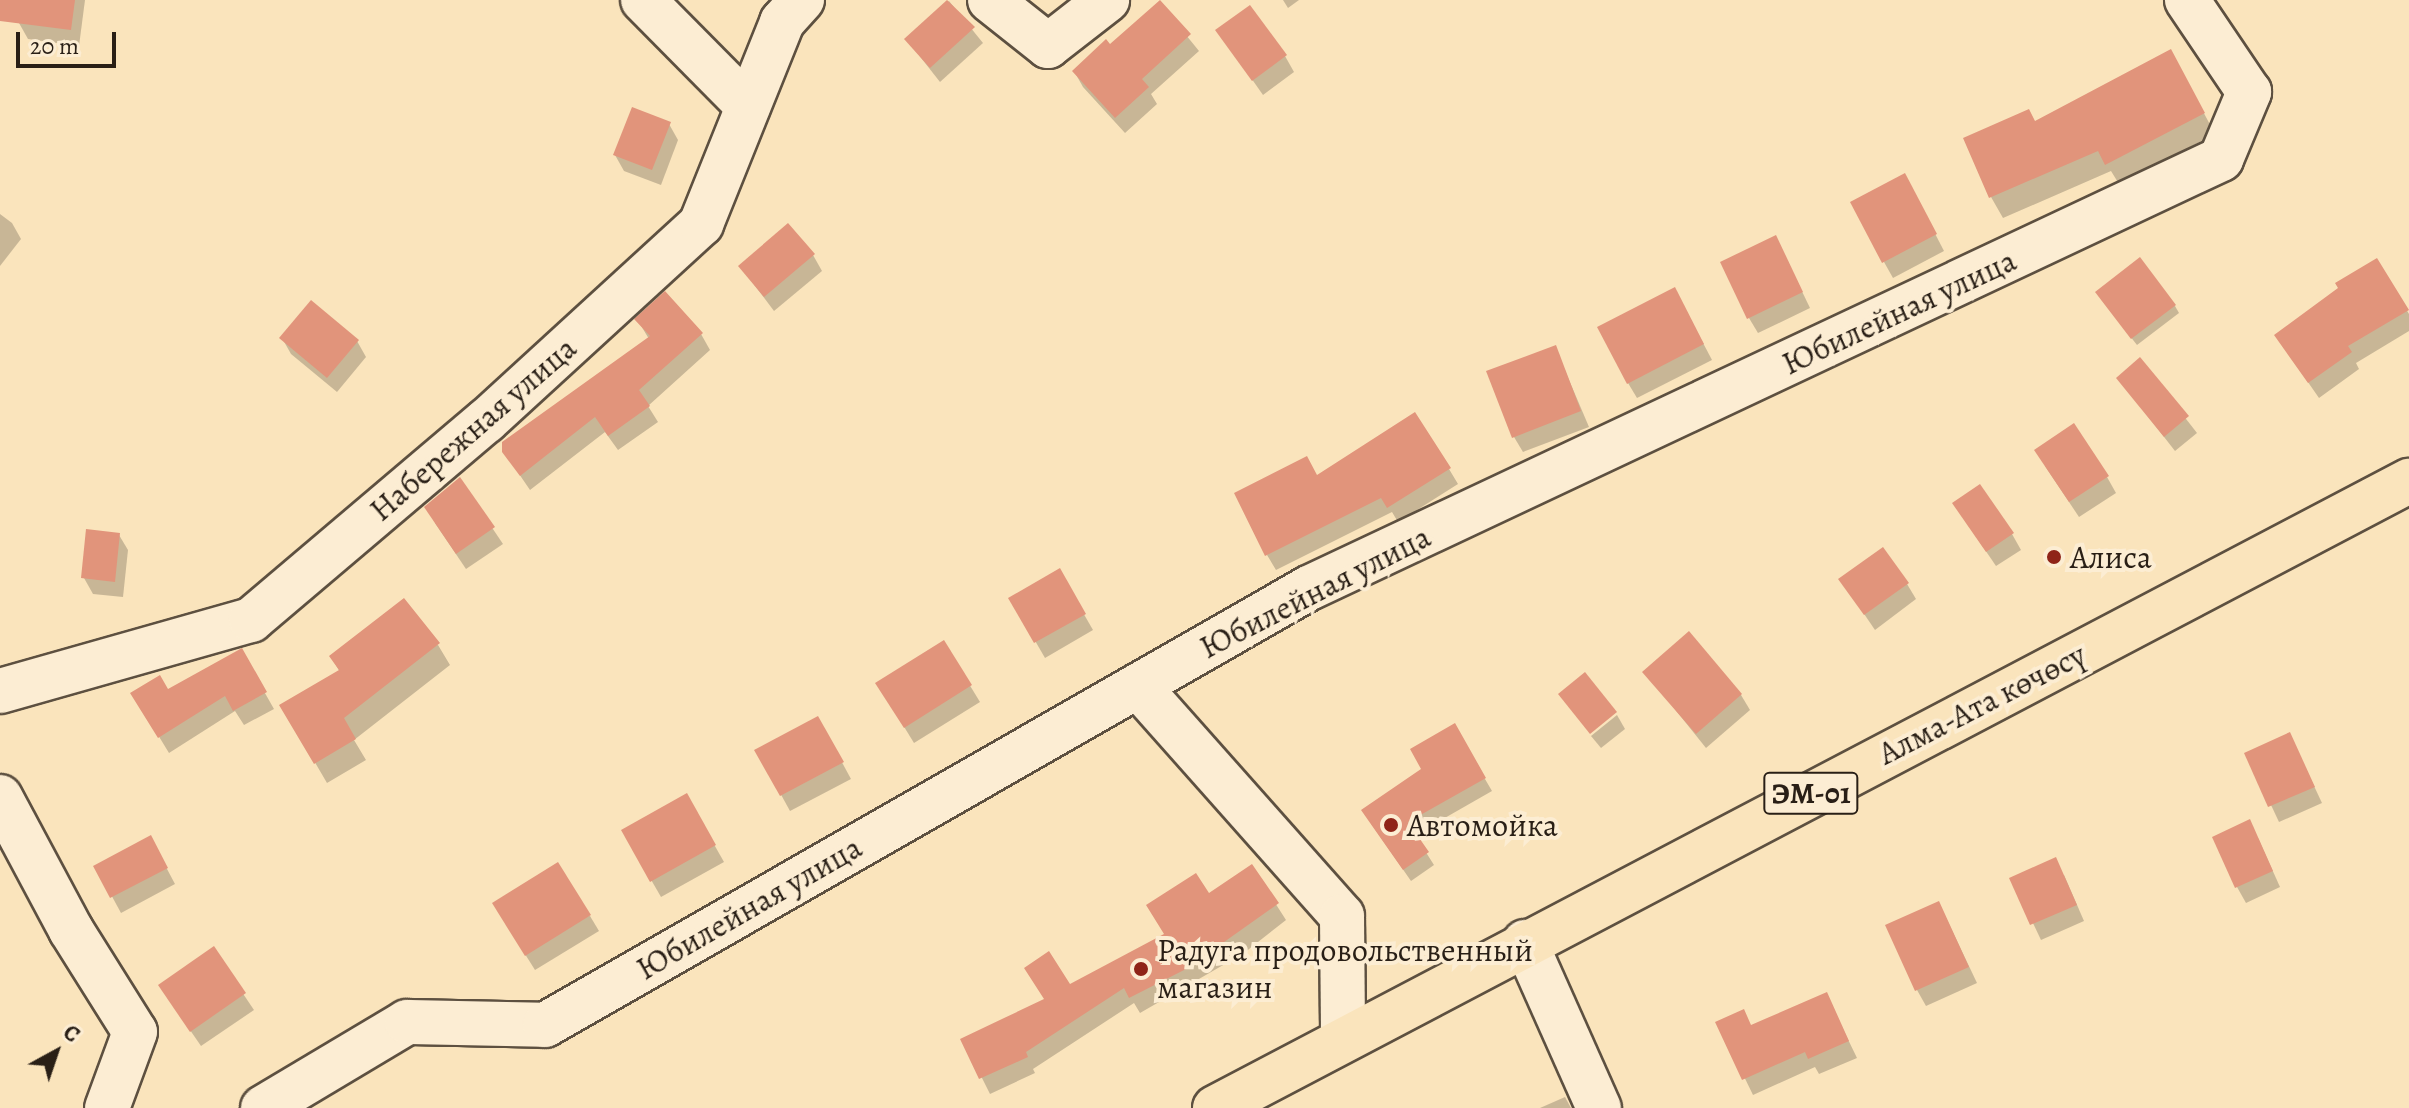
<!DOCTYPE html>
<meta charset="utf-8">
<style>
body{margin:0}
#map{position:relative;width:2409px;height:1108px;overflow:hidden;background:#fae4bc;font-family:Alegreya,serif}
div>[style]{position:absolute}
[style*='--x']{left:calc(var(--x)*1px);top:calc(var(--y)*1px);width:calc(var(--w)*1px);rotate:calc(var(--a)*1deg)}
.shadow>*{inset:0;background:#0003}
.building>*{inset:0;background:#e1947b}
.roads{filter:drop-shadow(2px 0 #5d5040) drop-shadow(-2px 0 #5d5040) drop-shadow(0 2px #5d5040) drop-shadow(0 -2px #5d5040)}
.minor>*{height:44px;margin:-22px;padding:0 22px;transform-origin:22px;border-radius:22px;background:#fcedd3}
.highway>*{height:44px;margin:-22px;padding:0 22px;transform-origin:22px;border-radius:22px;background:#fae4bc}
.dots>*{width:22px;height:22px;translate:-50% -50%;box-sizing:border-box;border:4px solid #fcedd3;border-radius:50%}
span{translate:-50% -50%;white-space:nowrap;text-align:center;line-height:1.15;-webkit-text-stroke:8px #fcedd3;paint-order:stroke}
.shield-label span{padding:2px 6px;background:#fcedd3;border:2px solid;border-radius:6px;-webkit-text-stroke-width:0}
.shield-label{font-size:30px;color:#291f16;font-weight:700}
.street-label{font-size:32px;color:#291f16}
.poi-label{font-size:32px;color:#291f16}
.left{translate:0 -50%;text-align:left}
.north{position:absolute;left:16px;top:1012px;width:80px;height:80px;-webkit-text-stroke:6px #fcedd3;paint-order:stroke;rotate:40deg;font-size:22px;font-weight:700;line-height:32px;text-align:center;color:#291f16}
.north::after{content:'';display:block;margin:auto;width:28px;height:36px;background:#291f16;clip-path:polygon(50% 0,100% 100%,50% 72%,0 100%)}
.scale{position:absolute;left:16px;top:32px;width:100px;height:36px;box-sizing:border-box;border:4px solid #291f16;border-top:0;padding-left:10px;font-size:24px;line-height:28px;white-space:nowrap;color:#291f16;-webkit-text-stroke:6px #fcedd3;paint-order:stroke}
</style>
<div id="map">
<div class="shadow">
<div style="clip-path:polygon(22px 0,85px 0,79px 46px,28px 39px,19px 23px)"></div>
<div style="clip-path:polygon(1283px 0,1299px 0,1288px 8px)"></div>
<div style="clip-path:polygon(949px 1px,983px 43px,940px 82px,907px 40px)"></div>
<div style="clip-path:polygon(1160px 3px,1199px 51px,1151px 94px,1157px 104px,1125px 133px,1083px 87px,1074px 71px,1110px 47px)"></div>
<div style="clip-path:polygon(1218px 31px,1285px 56px,1294px 72px,1263px 95px)"></div>
<div style="clip-path:polygon(2182px 72px,2215px 134px,2119px 184px,2111px 171px,2003px 218px,1991px 197px,2035px 123px)"></div>
<div style="clip-path:polygon(669px 124px,678px 140px,661px 185px,624px 171px,615px 155px)"></div>
<div style="clip-path:polygon(1913px 191px,1944px 251px,1893px 278px,1884px 262px)"></div>
<div style="clip-path:polygon(0 214px,12px 223px,21px 239px,0 266px)"></div>
<div style="clip-path:polygon(1784px 254px,1810px 308px,1758px 333px,1749px 318px)"></div>
<div style="clip-path:polygon(813px 255px,822px 271px,774px 311px,740px 266px)"></div>
<div style="clip-path:polygon(2377px 261px,2409px 314px,2409px 331px,2356px 363px,2359px 369px,2319px 398px,2276px 336px)"></div>
<div style="clip-path:polygon(2101px 299px,2175px 306px,2179px 313px,2137px 345px)"></div>
<div style="clip-path:polygon(1683px 305px,1712px 360px,1637px 398px,1628px 383px)"></div>
<div style="clip-path:polygon(637px 319px,701px 334px,710px 350px,648px 406px,658px 422px,618px 450px,605px 432px,530px 490px,504px 452px,649px 339px)"></div>
<div style="clip-path:polygon(282px 338px,357px 341px,366px 357px,337px 392px,291px 354px)"></div>
<div style="clip-path:polygon(1555px 347px,1589px 427px,1523px 452px,1514px 437px)"></div>
<div style="clip-path:polygon(2140px 360px,2197px 433px,2175px 451px,2118px 378px)"></div>
<div style="clip-path:polygon(2045px 466px,2107px 477px,2116px 493px,2079px 517px)"></div>
<div style="clip-path:polygon(1449px 469px,1458px 484px,1398px 522px,1392px 512px,1276px 570px,1267px 555px,1317px 477px)"></div>
<div style="clip-path:polygon(460px 480px,503px 544px,466px 569px,435px 523px)"></div>
<div style="clip-path:polygon(1964px 519px,2012px 534px,2021px 550px,1996px 566px)"></div>
<div style="clip-path:polygon(119px 535px,128px 550px,123px 597px,93px 594px,84px 578px)"></div>
<div style="clip-path:polygon(1059px 571px,1093px 630px,1045px 658px,1011px 599px)"></div>
<div style="clip-path:polygon(1841px 580px,1907px 584px,1916px 599px,1875px 630px)"></div>
<div style="clip-path:polygon(944px 643px,980px 702px,914px 743px,887px 699px)"></div>
<div style="clip-path:polygon(438px 645px,450px 665px,354px 740px,366px 760px,327px 783px,282px 706px,340px 672px,331px 657px)"></div>
<div style="clip-path:polygon(241px 651px,274px 709px,244px 725px,235px 711px,169px 753px,133px 694px,168px 691px)"></div>
<div style="clip-path:polygon(1645px 672px,1741px 695px,1750px 710px,1706px 748px)"></div>
<div style="clip-path:polygon(1617px 715px,1625px 729px,1601px 748px,1591px 736px)"></div>
<div style="clip-path:polygon(818px 718px,851px 779px,790px 811px,757px 751px)"></div>
<div style="clip-path:polygon(1454px 726px,1492px 791px,1415px 835px,1434px 865px,1411px 881px,1370px 822px,1424px 769px)"></div>
<div style="clip-path:polygon(2290px 735px,2322px 803px,2279px 822px,2247px 754px)"></div>
<div style="clip-path:polygon(686px 795px,724px 862px,661px 897px,623px 831px)"></div>
<div style="clip-path:polygon(2258px 838px,2280px 887px,2246px 903px,2237px 887px)"></div>
<div style="clip-path:polygon(159px 854px,175px 884px,121px 913px,96px 867px)"></div>
<div style="clip-path:polygon(1252px 867px,1286px 920px,1244px 953px,1140px 1013px,1134px 1003px,1033px 1069px,1035px 1073px,990px 1094px,963px 1040px,1046px 1001px,1166px 935px)"></div>
<div style="clip-path:polygon(2064px 875px,2084px 921px,2041px 940px,2012px 879px)"></div>
<div style="clip-path:polygon(1939px 903px,1977px 983px,1926px 1006px,1917px 990px)"></div>
<div style="clip-path:polygon(590px 916px,599px 931px,535px 970px,503px 919px)"></div>
<div style="clip-path:polygon(213px 949px,254px 1010px,201px 1046px,170px 1001px)"></div>
<div style="clip-path:polygon(1826px 994px,1857px 1058px,1819px 1074px,1815px 1067px,1753px 1095px,1718px 1023px,1752px 1027px)"></div>
<div style="clip-path:polygon(1565px 1097px,1571px 1108px,1540px 1108px)"></div>
</div>
<div class="building">
<div style="clip-path:polygon(0 0,75px 0,71px 30px,0 21px)"></div>
<div style="clip-path:polygon(947px 0,975px 27px,930px 68px,904px 39px)"></div>
<div style="clip-path:polygon(1160px 0,1191px 34px,1142px 79px,1149px 87px,1115px 118px,1072px 71px,1106px 39px,1110px 44px)"></div>
<div style="clip-path:polygon(1250px 5px,1287px 55px,1252px 81px,1215px 30px)"></div>
<div style="clip-path:polygon(2171px 49px,2205px 113px,2105px 165px,2098px 151px,1989px 198px,1963px 138px,2029px 109px,2035px 121px)"></div>
<div style="clip-path:polygon(632px 107px,671px 122px,652px 170px,613px 155px)"></div>
<div style="clip-path:polygon(1905px 173px,1937px 234px,1882px 263px,1850px 202px)"></div>
<div style="clip-path:polygon(788px 223px,815px 254px,764px 297px,738px 266px)"></div>
<div style="clip-path:polygon(1776px 235px,1803px 292px,1747px 319px,1720px 262px)"></div>
<div style="clip-path:polygon(2140px 257px,2176px 305px,2131px 339px,2095px 292px)"></div>
<div style="clip-path:polygon(2377px 258px,2409px 310px,2348px 346px,2352px 352px,2308px 383px,2274px 335px,2338px 288px,2335px 283px)"></div>
<div style="clip-path:polygon(1675px 287px,1704px 344px,1627px 384px,1597px 327px)"></div>
<div style="clip-path:polygon(665px 291px,703px 333px,639px 390px,650px 406px,608px 436px,595px 417px,520px 476px,502px 452px,502px 442px,650px 336px,634px 319px)"></div>
<div style="clip-path:polygon(311px 300px,359px 340px,327px 378px,279px 338px)"></div>
<div style="clip-path:polygon(1556px 345px,1581px 411px,1512px 438px,1486px 371px)"></div>
<div style="clip-path:polygon(2140px 357px,2189px 416px,2164px 437px,2116px 378px)"></div>
<div style="clip-path:polygon(1415px 412px,1451px 468px,1387px 508px,1381px 498px,1265px 556px,1234px 493px,1307px 456px,1317px 475px)"></div>
<div style="clip-path:polygon(2074px 423px,2109px 476px,2069px 502px,2034px 450px)"></div>
<div style="clip-path:polygon(460px 477px,495px 527px,456px 554px,424px 507px)"></div>
<div style="clip-path:polygon(1980px 484px,2014px 533px,1986px 552px,1952px 503px)"></div>
<div style="clip-path:polygon(86px 529px,120px 533px,115px 582px,81px 578px)"></div>
<div style="clip-path:polygon(1883px 547px,1909px 583px,1864px 615px,1838px 579px)"></div>
<div style="clip-path:polygon(1060px 568px,1086px 614px,1034px 643px,1008px 598px)"></div>
<div style="clip-path:polygon(404px 598px,440px 643px,344px 718px,356px 739px,314px 764px,279px 705px,339px 670px,329px 656px)"></div>
<div style="clip-path:polygon(1689px 631px,1742px 694px,1696px 734px,1642px 672px)"></div>
<div style="clip-path:polygon(944px 640px,972px 685px,904px 728px,875px 683px)"></div>
<div style="clip-path:polygon(242px 648px,267px 692px,233px 711px,225px 696px,158px 738px,130px 693px,160px 675px,168px 689px)"></div>
<div style="clip-path:polygon(1585px 672px,1617px 712px,1590px 734px,1558px 694px)"></div>
<div style="clip-path:polygon(818px 716px,844px 762px,780px 796px,754px 750px)"></div>
<div style="clip-path:polygon(1455px 723px,1486px 778px,1408px 822px,1429px 852px,1403px 870px,1361px 810px,1421px 769px,1410px 749px)"></div>
<div style="clip-path:polygon(2290px 732px,2315px 787px,2268px 807px,2244px 753px)"></div>
<div style="clip-path:polygon(687px 793px,716px 845px,650px 882px,621px 830px)"></div>
<div style="clip-path:polygon(2250px 819px,2273px 871px,2235px 888px,2212px 837px)"></div>
<div style="clip-path:polygon(151px 835px,168px 868px,110px 898px,93px 866px)"></div>
<div style="clip-path:polygon(2056px 857px,2077px 905px,2030px 925px,2009px 878px)"></div>
<div style="clip-path:polygon(558px 862px,591px 915px,525px 956px,492px 903px)"></div>
<div style="clip-path:polygon(1252px 864px,1279px 903px,1186px 969px,1129px 998px,1124px 988px,1026px 1052px,1028px 1057px,979px 1079px,960px 1039px,1044px 999px,1024px 968px,1049px 951px,1070px 984px,1164px 934px,1146px 905px,1196px 873px,1209px 893px)"></div>
<div style="clip-path:polygon(1939px 901px,1969px 967px,1915px 991px,1885px 925px)"></div>
<div style="clip-path:polygon(214px 946px,246px 993px,190px 1032px,158px 985px)"></div>
<div style="clip-path:polygon(1827px 992px,1849px 1041px,1808px 1059px,1805px 1052px,1742px 1080px,1715px 1022px,1744px 1009px,1751px 1025px)"></div>
</div>
<div class="roads">
<div class="minor">
<div style="--x:643;--y:0;--w:149;--a:45.3"></div>
<div style="--x:990;--y:0;--w:74;--a:38.4"></div>
<div style="--x:1048;--y:46;--w:75;--a:-37.9"></div>
<div style="--x:1138;--y:686;--w:307;--a:48.4"></div>
<div style="--x:1342;--y:916;--w:123;--a:89.5"></div>
<div style="--x:0;--y:691;--w:261;--a:-15.8"></div>
<div style="--x:251;--y:620;--w:308;--a:-40.3"></div>
<div style="--x:486;--y:421;--w:292;--a:-42.5"></div>
<div style="--x:701;--y:224;--w:218;--a:-68.1"></div>
<div style="--x:782;--y:22;--w:30;--a:-48"></div>
<div style="--x:0;--y:797;--w:151;--a:61.9"></div>
<div style="--x:71;--y:930;--w:120;--a:57.9"></div>
<div style="--x:135;--y:1032;--w:81;--a:110.2"></div>
<div style="--x:1525;--y:942;--w:182;--a:66"></div>
<div style="--x:263;--y:1108;--w:168;--a:-30.8"></div>
<div style="--x:407;--y:1022;--w:138;--a:1.2"></div>
<div style="--x:545;--y:1025;--w:880;--a:-29.77"></div>
<div style="--x:1309;--y:588;--w:1008;--a:-25.19"></div>
<div style="--x:2221;--y:159;--w:73;--a:-67.3"></div>
<div style="--x:2249;--y:92;--w:111;--a:-124"></div>
</div>
<div class="highway">
<div style="--x:1215;--y:1108;--w:1349;--a:-27.71"></div>
</div>
</div>
<div class="dots">
<div style="left:2054px;top:557px;background:#8f2418"></div>
<div style="left:1391px;top:825px;background:#8f2418"></div>
<div style="left:1141px;top:969px;background:#8f2418"></div>
</div>
<div class="shield-label">
<span style="left:1811px;top:793px">ЭМ-01</span>
</div>
<div class="street-label">
<span style="left:1899px;top:312px;rotate:-25deg">Юбилейная улица</span>
<span style="left:473px;top:429px;rotate:-41deg">Набережная улица</span>
<span style="left:1315px;top:592px;rotate:-27deg">Юбилейная улица</span>
<span style="left:1982px;top:704px;rotate:-27deg">Алма-Ата көчөсү</span>
<span style="left:749px;top:908px;rotate:-30deg">Юбилейная улица</span>
</div>
<div class="poi-label">
<span class="left" style="left:2070px;top:557px">Алиса</span>
<span class="left" style="left:1407px;top:825px">Автомойка</span>
<span class="left" style="left:1157px;top:969px">Радуга продовольственный<br>магазин</span>
</div>
<div class="north">С</div>
<div class="scale">20 m</div>
</div>
